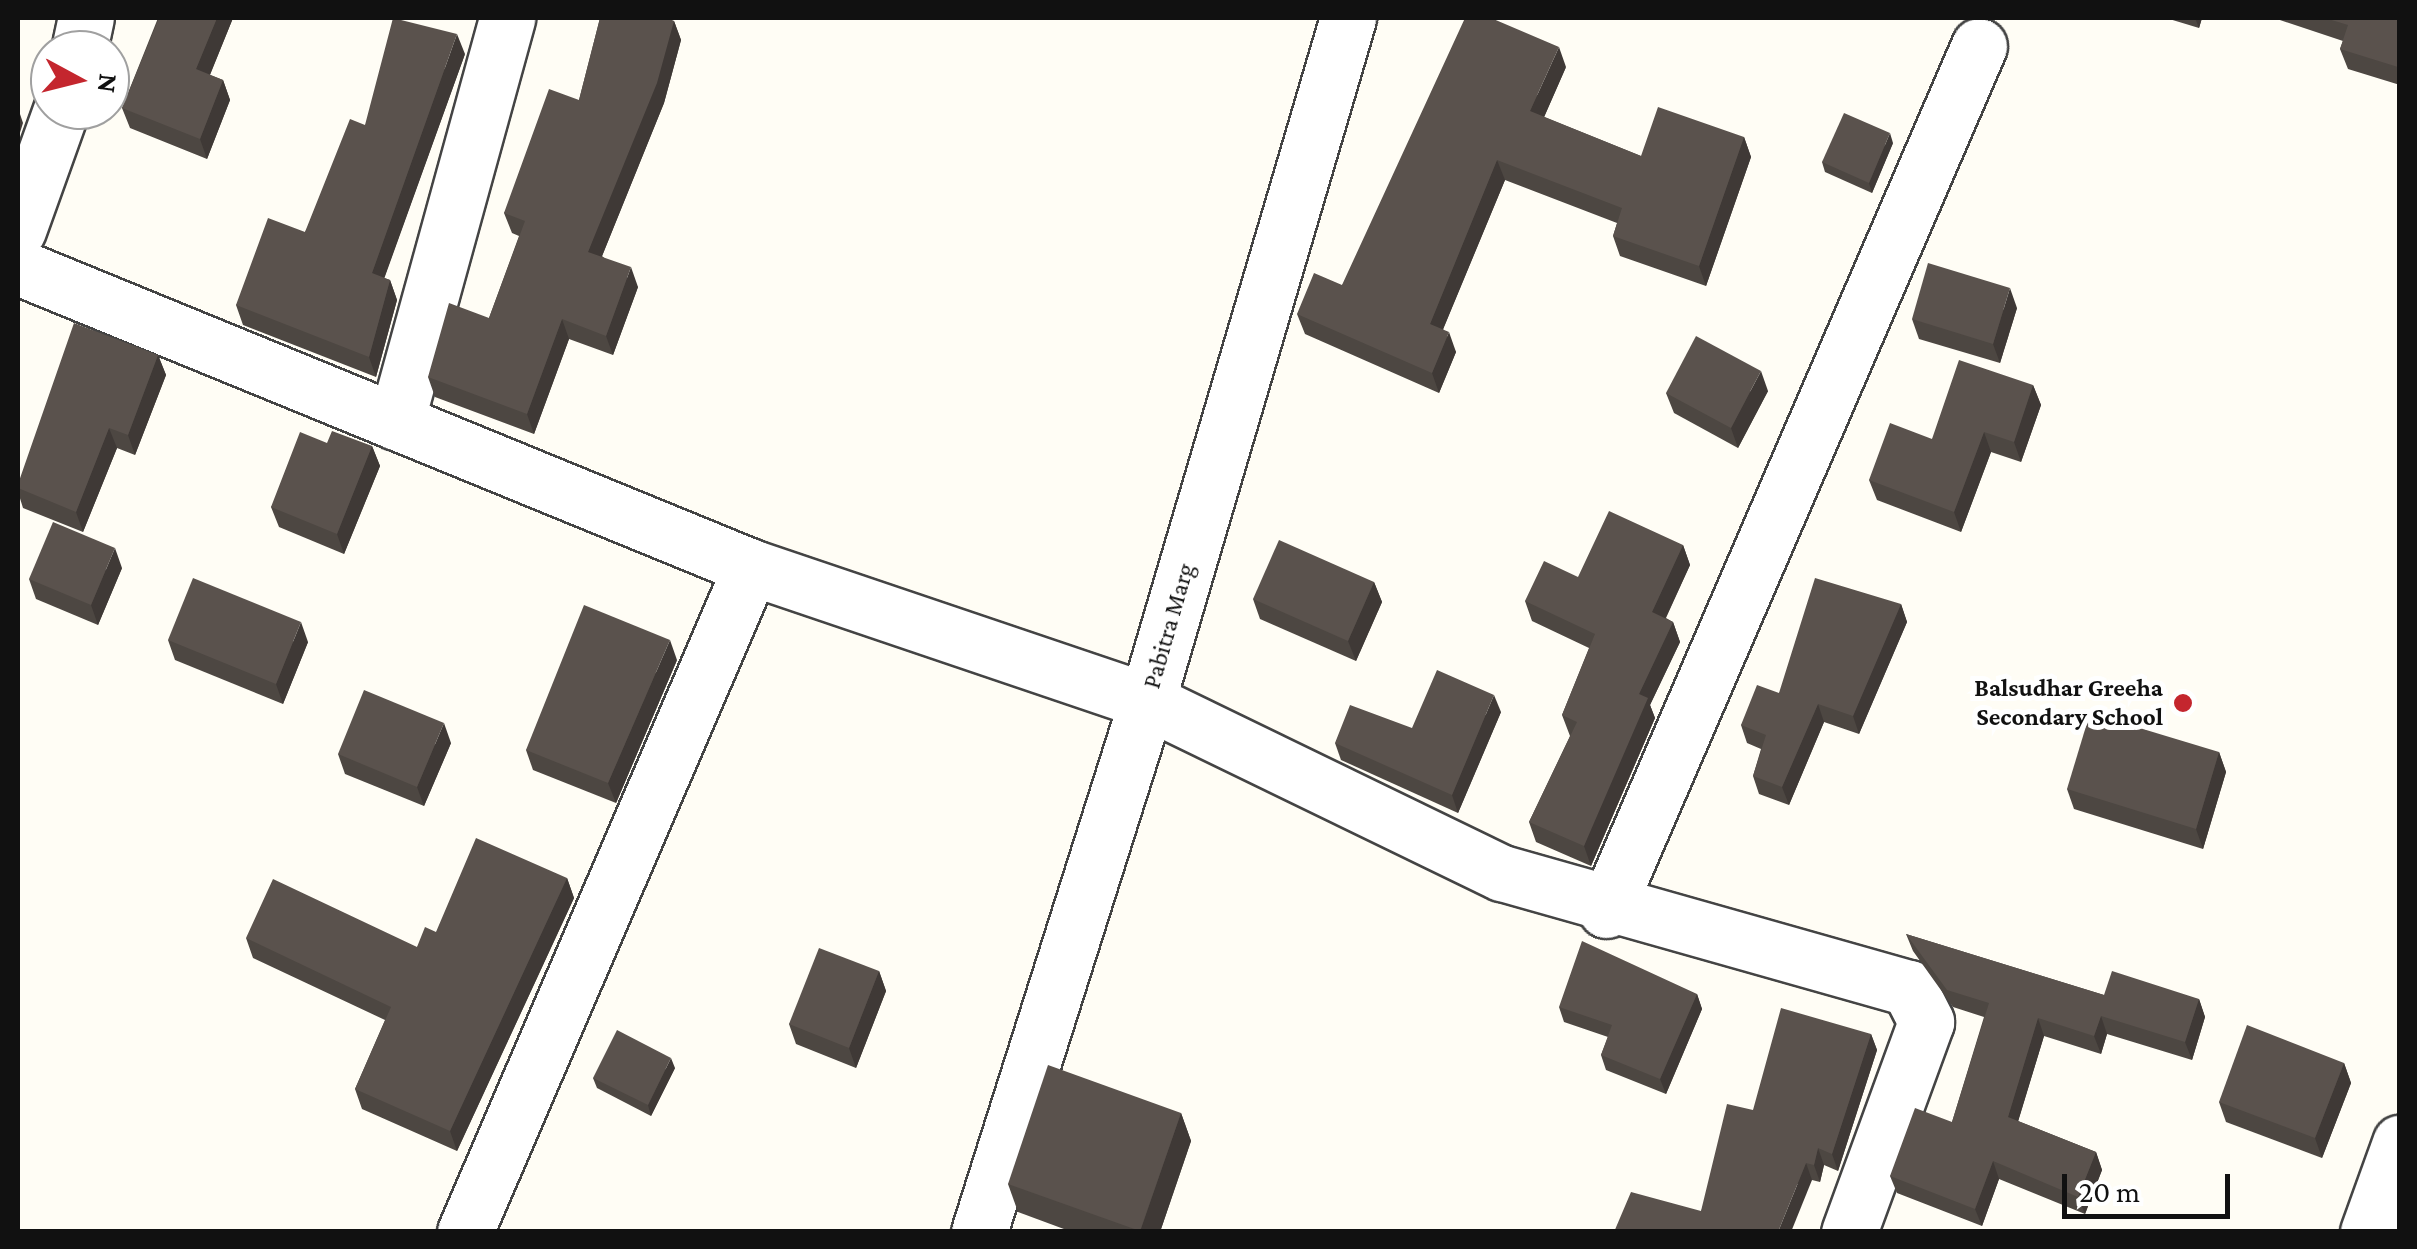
<!DOCTYPE html>
<style>
body{margin:0}
#map{position:relative;width:2417px;height:1249px;overflow:hidden;background:#fffdf5;font-family:"Crimson Pro",serif}
div>[style]{position:absolute}
[style*='--x']{left:calc(var(--x)*1px);top:calc(var(--y)*1px);width:calc(var(--w)*1px);rotate:calc(var(--a)*1deg)}
.roads{filter:drop-shadow(2px 0 #444) drop-shadow(-2px 0 #444) drop-shadow(0 2px #444) drop-shadow(0 -2px #444)}
.street>*{height:55px;margin:-27.5px;padding:0 27.5px;transform-origin:27.5px;border-radius:27.5px;background:#fff}
.wall>*{inset:0;background:#4d4742}
.shaded-wall>*{inset:0;background:#3f3936}
.building>*{inset:0;background:#5a524d}
.dots>*{width:28px;height:28px;translate:-50% -50%;box-sizing:border-box;border:5px solid #fff;border-radius:50%}
span{translate:-50% -50%;white-space:nowrap;text-align:center;line-height:1.15;-webkit-text-stroke:10px #fff;paint-order:stroke}
.street-label{font-size:25px;color:#111}
.poi-label{font-size:25px;color:#111;font-weight:700}
.right{translate:-100% -50%;text-align:right}
.frame{position:absolute;inset:0;border:20px solid #111;pointer-events:none}
.north{position:absolute;left:30px;top:30px;width:100px;height:100px;box-sizing:border-box;background:#fff;border:2px solid #a0a0a0;border-radius:50%;rotate:97deg;font-size:28px;font-weight:700;line-height:40px;text-align:center;color:#111}
.north::after{content:'';display:block;margin:auto;width:35px;height:45px;background:#c4262e;clip-path:polygon(50% 0,100% 100%,50% 72%,0 100%)}
.scale{position:absolute;left:2062px;top:1174px;width:168px;height:45px;box-sizing:border-box;border:5px solid #111;border-top:0;padding-left:12px;font-size:30px;line-height:35px;white-space:nowrap;color:#111;-webkit-text-stroke:8px #fff;paint-order:stroke}
</style>
<div id="map">
<div class="roads">
<div class="street">
<div style="--x:79;--y:50;--w:33;--a:-78"></div>
<div style="--x:18;--y:230;--w:127;--a:-70.3"></div>
<div style="--x:18;--y:267;--w:792;--a:22.26"></div>
<div style="--x:751;--y:567;--w:418;--a:18.7"></div>
<div style="--x:1147;--y:701;--w:394;--a:25.9"></div>
<div style="--x:1502;--y:873;--w:423;--a:15.8"></div>
<div style="--x:1909;--y:988;--w:38;--a:63"></div>
<div style="--x:1926;--y:1022;--w:224;--a:110.1"></div>
<div style="--x:396;--y:422;--w:419;--a:-74.6"></div>
<div style="--x:1606;--y:910;--w:941;--a:-66.65"></div>
<div style="--x:465;--y:1232;--w:724;--a:-66.73"></div>
<div style="--x:979;--y:1232;--w:557;--a:-72.44"></div>
<div style="--x:1147;--y:701;--w:712;--a:-73.6"></div>
<div style="--x:2368;--y:1232;--w:95;--a:-70.2"></div>
</div>
</div>
<div class="wall">
<div style="clip-path:polygon(158px 18px,233px 18px,210px 75px,223px 80px,230px 100px,207px 159px,130px 128px,122px 108px)"></div>
<div style="clip-path:polygon(600px 18px,670px 18px,669px 19px,674px 21px,681px 40px,664px 103px,602px 256px,638px 287px,613px 355px,569px 339px,534px 434px,435px 397px,428px 377px,489px 318px,519px 236px,512px 233px,504px 213px,579px 100px)"></div>
<div style="clip-path:polygon(2166px 18px,2202px 18px,2199px 28px)"></div>
<div style="clip-path:polygon(2274px 18px,2400px 18px,2400px 85px,2348px 69px,2340px 49px,2343px 41px)"></div>
<div style="clip-path:polygon(465px 54px,384px 278px,390px 280px,397px 300px,376px 377px,243px 325px,236px 305px,305px 232px,365px 125px)"></div>
<div style="clip-path:polygon(1566px 67px,1544px 117px,1641px 156px,1744px 137px,1751px 157px,1706px 286px,1620px 256px,1613px 236px,1617px 223px,1505px 180px,1443px 329px,1456px 352px,1439px 393px,1305px 334px,1297px 314px,1342px 285px)"></div>
<div style="clip-path:polygon(1893px 143px,1872px 193px,1825px 172px,1822px 162px)"></div>
<div style="clip-path:polygon(2017px 308px,2000px 363px,1919px 339px,1912px 319px)"></div>
<div style="clip-path:polygon(158px 355px,166px 375px,135px 455px,117px 448px,83px 532px,23px 508px,18px 492px,18px 484px)"></div>
<div style="clip-path:polygon(2033px 385px,2041px 405px,2021px 462px,1991px 452px,1961px 532px,1877px 500px,1869px 480px,1932px 439px)"></div>
<div style="clip-path:polygon(1768px 391px,1738px 448px,1674px 413px,1666px 393px)"></div>
<div style="clip-path:polygon(327px 443px,372px 446px,380px 466px,344px 554px,279px 527px,271px 507px)"></div>
<div style="clip-path:polygon(1683px 545px,1690px 565px,1666px 618px,1673px 622px,1680px 642px,1650px 705px,1655px 718px,1591px 866px,1536px 842px,1529px 822px,1570px 736px,1562px 715px,1589px 648px,1532px 621px,1525px 601px,1578px 577px)"></div>
<div style="clip-path:polygon(122px 568px,98px 625px,36px 599px,29px 579px)"></div>
<div style="clip-path:polygon(1374px 582px,1382px 602px,1356px 661px,1260px 619px,1253px 599px)"></div>
<div style="clip-path:polygon(1901px 604px,1907px 622px,1859px 734px,1824px 722px,1789px 805px,1759px 794px,1753px 776px,1761px 749px,1747px 743px,1741px 725px,1779px 693px)"></div>
<div style="clip-path:polygon(168px 640px,308px 642px,283px 704px,175px 660px)"></div>
<div style="clip-path:polygon(677px 660px,616px 803px,533px 770px,526px 750px)"></div>
<div style="clip-path:polygon(1501px 712px,1458px 813px,1341px 760px,1335px 743px)"></div>
<div style="clip-path:polygon(451px 743px,424px 806px,345px 774px,338px 754px)"></div>
<div style="clip-path:polygon(2219px 752px,2226px 772px,2203px 849px,2074px 809px,2067px 789px)"></div>
<div style="clip-path:polygon(567px 878px,574px 898px,457px 1151px,362px 1109px,355px 1089px,385px 1020px,253px 958px,246px 938px,417px 947px,436px 932px)"></div>
<div style="clip-path:polygon(1906px 934px,2104px 995px,2199px 999px,2205px 1017px,2192px 1060px,2107px 1034px,2101px 1054px,2044px 1036px,2018px 1121px,2096px 1152px,2102px 1170px,2085px 1214px,1999px 1179px,1982px 1226px,1897px 1193px,1890px 1176px,1952px 1122px,1984px 1017px,1953px 1007px,1913px 951px)"></div>
<div style="clip-path:polygon(879px 971px,886px 991px,856px 1068px,796px 1044px,789px 1024px)"></div>
<div style="clip-path:polygon(1697px 994px,1702px 1009px,1666px 1094px,1606px 1070px,1601px 1055px,1608px 1037px,1564px 1022px,1559px 1007px)"></div>
<div style="clip-path:polygon(1871px 1034px,1877px 1050px,1838px 1171px,1824px 1165px,1820px 1182px,1812px 1180px,1701px 1211px,1753px 1110px)"></div>
<div style="clip-path:polygon(2344px 1063px,2351px 1083px,2322px 1158px,2226px 1122px,2219px 1102px)"></div>
<div style="clip-path:polygon(675px 1068px,651px 1116px,597px 1088px,593px 1078px)"></div>
<div style="clip-path:polygon(1181px 1113px,1191px 1141px,1160px 1232px,1072px 1232px,1018px 1212px,1008px 1184px)"></div>
</div>
<div class="shaded-wall">
<div style="clip-path:polygon(217px 18px,233px 18px,204px 89px,196px 69px)"></div>
<div style="clip-path:polygon(2195px 18px,2202px 18px,2199px 28px)"></div>
<div style="clip-path:polygon(674px 21px,681px 40px,664px 103px,596px 271px,588px 252px)"></div>
<div style="clip-path:polygon(457px 34px,465px 54px,379px 293px,372px 273px)"></div>
<div style="clip-path:polygon(1559px 47px,1566px 67px,1538px 131px,1530px 111px)"></div>
<div style="clip-path:polygon(223px 80px,230px 100px,207px 159px,200px 139px)"></div>
<div style="clip-path:polygon(18px 108px,23px 123px,18px 139px)"></div>
<div style="clip-path:polygon(1890px 133px,1893px 143px,1872px 193px,1869px 183px)"></div>
<div style="clip-path:polygon(1744px 137px,1751px 157px,1706px 286px,1699px 266px)"></div>
<div style="clip-path:polygon(1497px 160px,1505px 180px,1437px 344px,1430px 324px)"></div>
<div style="clip-path:polygon(631px 267px,638px 287px,613px 355px,606px 336px)"></div>
<div style="clip-path:polygon(390px 280px,397px 300px,376px 377px,369px 357px)"></div>
<div style="clip-path:polygon(2010px 288px,2017px 308px,2000px 363px,1993px 344px)"></div>
<div style="clip-path:polygon(562px 319px,569px 339px,534px 434px,527px 414px)"></div>
<div style="clip-path:polygon(1449px 332px,1456px 352px,1439px 393px,1432px 373px)"></div>
<div style="clip-path:polygon(158px 355px,166px 375px,135px 455px,128px 435px)"></div>
<div style="clip-path:polygon(1761px 371px,1768px 391px,1738px 448px,1731px 428px)"></div>
<div style="clip-path:polygon(2033px 385px,2041px 405px,2021px 462px,2014px 442px)"></div>
<div style="clip-path:polygon(109px 428px,117px 448px,83px 532px,76px 512px)"></div>
<div style="clip-path:polygon(1984px 432px,1991px 452px,1961px 532px,1954px 512px)"></div>
<div style="clip-path:polygon(372px 446px,380px 466px,344px 554px,337px 534px)"></div>
<div style="clip-path:polygon(1683px 545px,1690px 565px,1659px 632px,1652px 612px)"></div>
<div style="clip-path:polygon(115px 548px,122px 568px,98px 625px,91px 605px)"></div>
<div style="clip-path:polygon(1374px 582px,1382px 602px,1356px 661px,1348px 641px)"></div>
<div style="clip-path:polygon(1901px 604px,1907px 622px,1859px 734px,1853px 716px)"></div>
<div style="clip-path:polygon(301px 622px,308px 642px,283px 704px,276px 684px)"></div>
<div style="clip-path:polygon(1673px 622px,1680px 642px,1650px 705px,1655px 718px,1591px 866px,1584px 846px,1639px 694px)"></div>
<div style="clip-path:polygon(670px 640px,677px 660px,616px 803px,608px 783px)"></div>
<div style="clip-path:polygon(1494px 695px,1501px 712px,1458px 813px,1452px 795px)"></div>
<div style="clip-path:polygon(1818px 704px,1824px 722px,1789px 805px,1782px 787px)"></div>
<div style="clip-path:polygon(444px 723px,451px 743px,424px 806px,417px 787px)"></div>
<div style="clip-path:polygon(2219px 752px,2226px 772px,2203px 849px,2196px 829px)"></div>
<div style="clip-path:polygon(567px 878px,574px 898px,457px 1151px,450px 1131px)"></div>
<div style="clip-path:polygon(879px 971px,886px 991px,856px 1068px,849px 1048px)"></div>
<div style="clip-path:polygon(1697px 994px,1702px 1009px,1666px 1094px,1660px 1079px)"></div>
<div style="clip-path:polygon(2199px 999px,2205px 1017px,2192px 1060px,2185px 1042px)"></div>
<div style="clip-path:polygon(2101px 1016px,2107px 1034px,2101px 1054px,2094px 1036px)"></div>
<div style="clip-path:polygon(2038px 1018px,2044px 1036px,2014px 1135px,2008px 1117px)"></div>
<div style="clip-path:polygon(1871px 1034px,1877px 1050px,1838px 1171px,1832px 1154px)"></div>
<div style="clip-path:polygon(671px 1058px,675px 1068px,651px 1116px,648px 1105px)"></div>
<div style="clip-path:polygon(2344px 1063px,2351px 1083px,2322px 1158px,2315px 1138px)"></div>
<div style="clip-path:polygon(1181px 1113px,1191px 1141px,1160px 1232px,1140px 1232px)"></div>
<div style="clip-path:polygon(1818px 1148px,1824px 1165px,1820px 1182px,1814px 1165px)"></div>
<div style="clip-path:polygon(2096px 1152px,2102px 1170px,2085px 1214px,2078px 1197px)"></div>
<div style="clip-path:polygon(1993px 1161px,1999px 1179px,1982px 1226px,1975px 1209px)"></div>
<div style="clip-path:polygon(1806px 1163px,1812px 1180px,1791px 1232px,1778px 1232px)"></div>
</div>
<div class="building">
<div style="clip-path:polygon(159px 18px,217px 18px,196px 69px,223px 80px,200px 139px,122px 108px)"></div>
<div style="clip-path:polygon(393px 18px,457px 34px,372px 273px,390px 280px,369px 357px,236px 305px,268px 218px,305px 232px,350px 119px,365px 125px)"></div>
<div style="clip-path:polygon(600px 18px,662px 18px,674px 21px,657px 83px,588px 252px,631px 267px,606px 336px,562px 319px,527px 414px,428px 377px,449px 303px,489px 318px,525px 221px,504px 213px,549px 89px,579px 100px)"></div>
<div style="clip-path:polygon(1465px 18px,1491px 18px,1559px 47px,1530px 111px,1641px 156px,1658px 107px,1744px 137px,1699px 266px,1613px 236px,1622px 208px,1497px 160px,1430px 324px,1449px 332px,1432px 373px,1297px 314px,1314px 273px,1342px 285px)"></div>
<div style="clip-path:polygon(2325px 18px,2400px 18px,2400px 62px,2398px 67px,2340px 49px,2348px 25px)"></div>
<div style="clip-path:polygon(1844px 113px,1890px 133px,1869px 183px,1822px 162px)"></div>
<div style="clip-path:polygon(1928px 263px,2010px 288px,1993px 344px,1912px 319px)"></div>
<div style="clip-path:polygon(74px 323px,158px 355px,128px 435px,109px 428px,76px 512px,18px 488px,18px 484px)"></div>
<div style="clip-path:polygon(1696px 336px,1761px 371px,1731px 428px,1666px 393px)"></div>
<div style="clip-path:polygon(1959px 360px,2033px 385px,2014px 442px,1984px 432px,1954px 512px,1869px 480px,1890px 423px,1932px 439px)"></div>
<div style="clip-path:polygon(332px 431px,372px 446px,337px 534px,271px 507px,300px 432px,327px 443px)"></div>
<div style="clip-path:polygon(1609px 511px,1683px 545px,1652px 612px,1673px 622px,1639px 694px,1648px 698px,1584px 846px,1529px 822px,1577px 722px,1562px 715px,1595px 634px,1525px 601px,1544px 561px,1578px 577px)"></div>
<div style="clip-path:polygon(53px 522px,115px 548px,91px 605px,29px 579px)"></div>
<div style="clip-path:polygon(1279px 540px,1374px 582px,1348px 641px,1253px 599px)"></div>
<div style="clip-path:polygon(193px 578px,301px 622px,276px 684px,168px 640px)"></div>
<div style="clip-path:polygon(1815px 578px,1901px 604px,1853px 716px,1818px 704px,1782px 787px,1753px 776px,1766px 735px,1741px 725px,1757px 685px,1779px 693px)"></div>
<div style="clip-path:polygon(584px 605px,670px 640px,608px 783px,526px 750px)"></div>
<div style="clip-path:polygon(1437px 670px,1494px 695px,1452px 795px,1335px 743px,1350px 705px,1412px 728px)"></div>
<div style="clip-path:polygon(364px 690px,444px 723px,417px 787px,338px 754px)"></div>
<div style="clip-path:polygon(2090px 713px,2219px 752px,2196px 829px,2067px 789px)"></div>
<div style="clip-path:polygon(476px 838px,567px 878px,450px 1131px,355px 1089px,391px 1007px,246px 938px,273px 879px,417px 947px,425px 927px,436px 932px)"></div>
<div style="clip-path:polygon(1906px 934px,2104px 995px,2112px 971px,2199px 999px,2185px 1042px,2101px 1016px,2094px 1036px,2038px 1018px,2008px 1117px,2096px 1152px,2078px 1197px,1993px 1161px,1975px 1209px,1890px 1176px,1915px 1108px,1952px 1122px,1989px 1003px,1947px 990px)"></div>
<div style="clip-path:polygon(1582px 941px,1697px 994px,1660px 1079px,1601px 1055px,1612px 1025px,1559px 1007px)"></div>
<div style="clip-path:polygon(819px 948px,879px 971px,849px 1048px,789px 1024px)"></div>
<div style="clip-path:polygon(1781px 1008px,1871px 1034px,1832px 1154px,1818px 1148px,1814px 1165px,1806px 1163px,1778px 1232px,1614px 1232px,1631px 1192px,1701px 1211px,1727px 1104px,1753px 1110px)"></div>
<div style="clip-path:polygon(2247px 1025px,2344px 1063px,2315px 1138px,2219px 1102px)"></div>
<div style="clip-path:polygon(617px 1030px,671px 1058px,648px 1105px,593px 1078px)"></div>
<div style="clip-path:polygon(1048px 1065px,1181px 1113px,1140px 1231px,1008px 1184px)"></div>
</div>
<div class="dots">
<div style="left:2183px;top:703px;background:#c4262e"></div>
</div>
<div class="street-label">
<span style="left:1169px;top:626px;rotate:-74deg">Pabitra Marg</span>
</div>
<div class="poi-label">
<span class="right" style="left:2163px;top:703px">Balsudhar Greeha<br>Secondary School</span>
</div>
<div class="frame"></div>
<div class="north">N</div>
<div class="scale">20 m</div>
</div>
